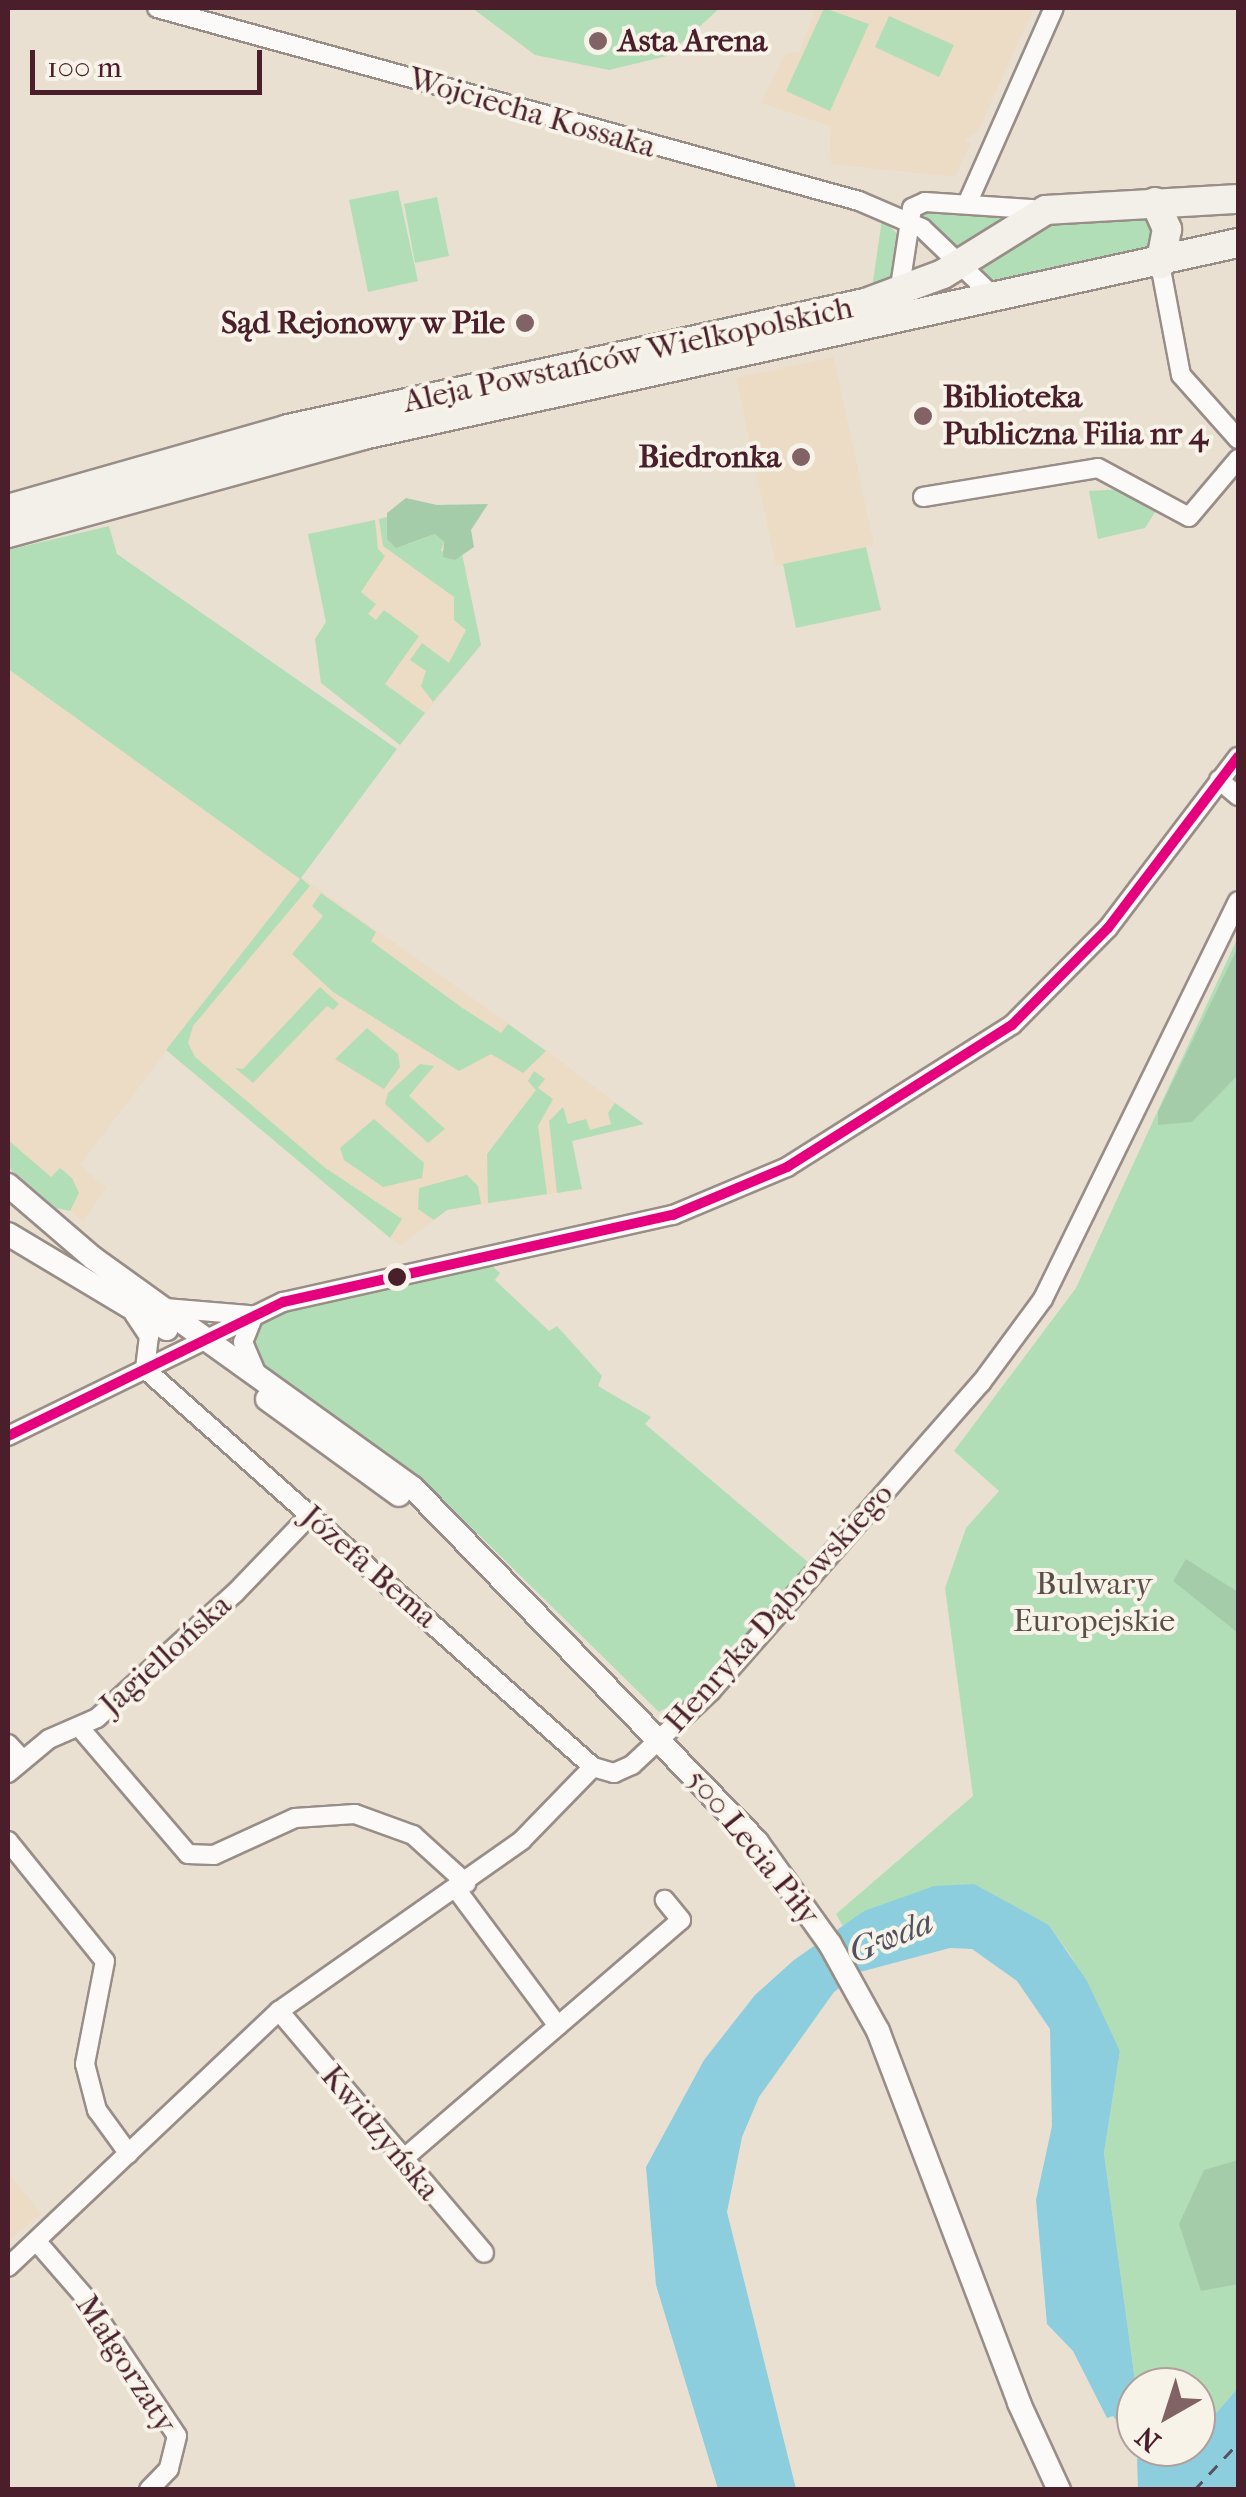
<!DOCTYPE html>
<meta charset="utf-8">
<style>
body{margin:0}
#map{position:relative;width:1246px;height:2497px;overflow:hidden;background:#eae0d2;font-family:"IM FELL French Canon",serif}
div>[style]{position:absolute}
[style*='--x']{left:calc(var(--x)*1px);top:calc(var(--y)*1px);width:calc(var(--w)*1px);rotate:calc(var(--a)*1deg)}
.built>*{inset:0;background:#ecdbc5}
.green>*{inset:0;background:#b2deb7}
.forest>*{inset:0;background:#a5cca9}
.water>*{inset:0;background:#8ccedd}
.ferry>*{height:2.5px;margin-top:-1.25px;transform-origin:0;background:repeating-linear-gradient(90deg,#525162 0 12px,transparent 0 22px)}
.roads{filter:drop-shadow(2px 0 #998d88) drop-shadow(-2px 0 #998d88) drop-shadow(0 2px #998d88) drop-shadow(0 -2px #998d88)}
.minor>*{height:18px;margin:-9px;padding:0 9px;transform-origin:9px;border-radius:9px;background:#fcfaf8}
.tertiary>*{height:22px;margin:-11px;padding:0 11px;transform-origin:11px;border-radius:11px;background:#fcfaf8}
.secondary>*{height:28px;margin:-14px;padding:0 14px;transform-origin:14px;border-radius:14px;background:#f3f0ea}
.bus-1>*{height:10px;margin:-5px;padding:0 5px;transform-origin:5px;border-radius:5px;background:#e5007d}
.dots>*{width:28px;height:28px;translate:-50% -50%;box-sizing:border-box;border:5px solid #f7f3e8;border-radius:50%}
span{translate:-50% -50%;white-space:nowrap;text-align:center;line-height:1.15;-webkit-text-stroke:8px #f7f3e8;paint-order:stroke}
.poi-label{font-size:32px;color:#4a1f2b;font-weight:700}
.left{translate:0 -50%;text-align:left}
.right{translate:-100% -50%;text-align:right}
.street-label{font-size:32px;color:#4a1f2b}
.park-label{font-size:32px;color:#594e48}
.water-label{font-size:35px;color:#525162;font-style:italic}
.frame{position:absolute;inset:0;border:10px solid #4a1f2b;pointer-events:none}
.north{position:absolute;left:1116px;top:2367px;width:100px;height:100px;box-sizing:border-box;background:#f7f3e8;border:2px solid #b29e9c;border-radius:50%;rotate:219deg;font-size:28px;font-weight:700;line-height:40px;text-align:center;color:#4a1f2b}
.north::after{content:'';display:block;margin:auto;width:35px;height:45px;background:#826365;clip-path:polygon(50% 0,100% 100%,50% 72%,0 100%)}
.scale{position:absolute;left:30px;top:50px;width:232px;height:45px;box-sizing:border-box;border:5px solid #4a1f2b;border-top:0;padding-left:12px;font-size:30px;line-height:35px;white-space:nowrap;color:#4a1f2b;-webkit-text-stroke:8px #f7f3e8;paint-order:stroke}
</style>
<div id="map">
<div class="built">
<div style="clip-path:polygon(816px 8px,1034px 8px,979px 129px,965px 141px,970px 144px,955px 177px,831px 164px,830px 126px,761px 103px,786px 53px,799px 52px)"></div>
<div style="clip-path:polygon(834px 357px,874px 545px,776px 566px,736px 378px)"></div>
<div style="clip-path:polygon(452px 503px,481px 645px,400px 745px,321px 683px,315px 639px,326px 622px,308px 534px)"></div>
<div style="clip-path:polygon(8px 669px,546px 1050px,644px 1124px,572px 1141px,582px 1189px,447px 1210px,400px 1246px,167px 1050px,80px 1165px,106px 1188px,83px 1222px,64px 1206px,58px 1209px,8px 1166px)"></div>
<div style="clip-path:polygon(8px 2172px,41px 2214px,8px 2241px)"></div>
</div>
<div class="green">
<div style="clip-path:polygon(472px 8px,720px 8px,667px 56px,609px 70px,535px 55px)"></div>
<div style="clip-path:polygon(824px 8px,869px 24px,830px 111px,786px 91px)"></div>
<div style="clip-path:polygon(889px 16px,954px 45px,939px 77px,875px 47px)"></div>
<div style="clip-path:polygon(398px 190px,418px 281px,368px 292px,349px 200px)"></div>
<div style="clip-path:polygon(437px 197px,449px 256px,415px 263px,404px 204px)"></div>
<div style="clip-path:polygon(1029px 210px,959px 254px,921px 216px,923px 211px)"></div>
<div style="clip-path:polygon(1149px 215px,1157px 247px,1020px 286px,990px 283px,971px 267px,1055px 222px)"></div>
<div style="clip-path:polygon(882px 219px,903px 239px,894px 281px,872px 288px)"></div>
<div style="clip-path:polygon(1123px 489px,1157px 509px,1145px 528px,1098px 539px,1089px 491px)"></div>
<div style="clip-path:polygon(387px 517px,408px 544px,435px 534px,444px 542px,441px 551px,462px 554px,481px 645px,433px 702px,421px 686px,426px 671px,410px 660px,422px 643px,449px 663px,466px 630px,454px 620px,454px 597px,383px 546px,379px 519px)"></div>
<div style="clip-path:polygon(375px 520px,378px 549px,385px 556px,361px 592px,376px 604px,368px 614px,376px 620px,384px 610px,419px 636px,385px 684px,425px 713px,400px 745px,321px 683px,315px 639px,326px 622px,308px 534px)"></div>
<div style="clip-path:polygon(109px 526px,117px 554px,397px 749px,301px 878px,310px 886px,193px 1026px,188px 1043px,195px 1057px,324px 1167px,402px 1219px,390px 1238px,166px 1050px,300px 879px,8px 669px,8px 550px)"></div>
<div style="clip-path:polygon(866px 547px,881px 610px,796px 628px,783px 564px)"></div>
<div style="clip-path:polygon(321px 893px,376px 932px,371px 941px,461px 1007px,501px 1033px,508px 1024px,546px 1051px,523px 1073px,491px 1054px,459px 1071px,333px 992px,292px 954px,323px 916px,312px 906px)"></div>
<div style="clip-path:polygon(1238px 937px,1238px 2388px,1196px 2436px,1196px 2387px,1136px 2388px,1104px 2153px,1120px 2051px,1071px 1956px,1049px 1925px,1023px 1912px,864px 1911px,845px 1930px,836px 1914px,973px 1796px,945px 1588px,966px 1528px,999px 1491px,954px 1451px,1076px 1288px)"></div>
<div style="clip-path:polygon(320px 987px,339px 1004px,333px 1010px,327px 1006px,253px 1083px,235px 1068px,243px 1069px)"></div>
<div style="clip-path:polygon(367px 1028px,398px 1054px,400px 1067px,384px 1089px,335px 1059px)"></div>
<div style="clip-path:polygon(420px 1064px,434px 1066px,409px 1096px,445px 1129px,428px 1143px,385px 1104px,388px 1093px)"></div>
<div style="clip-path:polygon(534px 1071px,545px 1079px,538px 1088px,553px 1099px,538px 1126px,547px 1194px,488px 1203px,487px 1154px,536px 1090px,528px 1081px)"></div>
<div style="clip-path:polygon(615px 1103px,644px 1124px,572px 1141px,582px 1189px,557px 1193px,549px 1121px,563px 1107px,568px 1124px,586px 1119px,590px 1130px,611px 1124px,608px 1113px)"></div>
<div style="clip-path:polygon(374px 1119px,424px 1163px,422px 1178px,383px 1187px,344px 1160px,340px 1148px)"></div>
<div style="clip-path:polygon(8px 1140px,51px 1177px,60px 1168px,72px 1178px,79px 1193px,70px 1211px,56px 1208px,8px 1167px)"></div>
<div style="clip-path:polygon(467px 1175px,478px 1186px,481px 1204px,447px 1210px,434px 1220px,418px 1209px,419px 1188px)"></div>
<div style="clip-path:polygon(490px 1264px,500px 1273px,495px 1280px,549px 1331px,557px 1326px,602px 1376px,598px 1386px,651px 1417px,645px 1424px,809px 1563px,687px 1705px,681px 1700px,659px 1712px,416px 1473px,265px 1372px,251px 1343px,266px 1318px,296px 1307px)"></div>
</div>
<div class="forest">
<div style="clip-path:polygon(406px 498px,437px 505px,488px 504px,471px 530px,474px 547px,455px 560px,443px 557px,444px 542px,435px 534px,396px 548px,387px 539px,387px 513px)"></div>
<div style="clip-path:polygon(1238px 947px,1238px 1075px,1192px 1122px,1158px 1125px,1158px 1112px)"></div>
<div style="clip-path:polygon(1186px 1559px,1238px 1592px,1238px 1633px,1173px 1581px)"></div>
<div style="clip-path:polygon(1238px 2160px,1238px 2284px,1201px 2291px,1179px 2224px,1204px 2170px)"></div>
</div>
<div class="water">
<div style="clip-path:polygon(974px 1884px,1049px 1925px,1087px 1981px,1120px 2051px,1104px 2153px,1136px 2388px,1136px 2437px,1131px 2440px,1113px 2416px,1107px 2418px,1073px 2351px,1047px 2324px,1036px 2200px,1052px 2126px,1050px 2029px,1017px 1981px,972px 1949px,950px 1948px,860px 1972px,834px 1992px,759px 2097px,742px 2137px,727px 2212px,796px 2489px,718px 2489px,656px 2285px,646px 2167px,704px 2060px,755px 1995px,794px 1960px,864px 1911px,934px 1886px)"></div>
<div style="clip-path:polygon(1238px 2388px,1238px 2489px,1138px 2489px,1137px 2459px,1156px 2447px,1174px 2461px,1185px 2447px,1196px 2447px,1196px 2436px)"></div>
</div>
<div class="ferry">
<div style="--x:1194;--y:2490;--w:64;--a:-46.9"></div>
</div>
<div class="roads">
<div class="minor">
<div style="--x:157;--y:8;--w:728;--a:15.37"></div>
<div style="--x:859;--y:201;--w:69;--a:23.2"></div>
<div style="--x:922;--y:228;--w:103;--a:43.8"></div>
<div style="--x:967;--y:204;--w:214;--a:-66.1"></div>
<div style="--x:1160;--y:264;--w:113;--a:79.3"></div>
<div style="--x:1181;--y:375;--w:86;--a:48.3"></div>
<div style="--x:899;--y:293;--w:86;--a:-81.3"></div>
<div style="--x:912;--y:208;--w:14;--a:-25"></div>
<div style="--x:925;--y:202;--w:121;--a:3.8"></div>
<div style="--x:923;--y:497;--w:177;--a:-9.4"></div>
<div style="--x:1098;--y:468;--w:103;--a:28.3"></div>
<div style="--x:1189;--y:517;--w:76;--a:-49.8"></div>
<div style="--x:1219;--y:780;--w:25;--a:40"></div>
<div style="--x:165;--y:1308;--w:84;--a:4.8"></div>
<div style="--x:134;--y:1314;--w:27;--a:56"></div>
<div style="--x:149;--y:1336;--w:33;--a:97"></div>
<div style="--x:145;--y:1369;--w:599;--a:41.62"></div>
<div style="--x:254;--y:1315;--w:29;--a:112"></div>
<div style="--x:243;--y:1342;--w:33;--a:67"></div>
<div style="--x:8;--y:1436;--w:306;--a:-26"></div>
<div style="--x:283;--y:1302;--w:400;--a:-12.6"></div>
<div style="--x:673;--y:1215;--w:124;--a:-22.8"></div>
<div style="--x:787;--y:1167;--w:266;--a:-32.3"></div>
<div style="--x:1012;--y:1025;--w:136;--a:-45.3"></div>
<div style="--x:1108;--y:928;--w:215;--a:-52.8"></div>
<div style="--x:80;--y:1728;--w:166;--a:49.4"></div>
<div style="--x:188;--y:1854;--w:26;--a:2"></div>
<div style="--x:214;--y:1855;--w:89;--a:-24.6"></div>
<div style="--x:295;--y:1818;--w:60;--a:-3.8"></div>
<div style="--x:355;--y:1814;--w:62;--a:19.9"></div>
<div style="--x:413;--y:1835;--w:72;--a:42.2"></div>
<div style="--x:8;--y:1744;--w:22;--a:47"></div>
<div style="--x:8;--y:1773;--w:53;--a:-39.7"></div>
<div style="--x:49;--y:1739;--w:52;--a:-23.6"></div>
<div style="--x:97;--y:1718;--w:186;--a:-42.2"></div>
<div style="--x:235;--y:1593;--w:108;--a:-46.1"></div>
<div style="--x:8;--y:1841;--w:154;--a:51.1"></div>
<div style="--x:105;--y:1961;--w:105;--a:101"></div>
<div style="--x:85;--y:2064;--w:48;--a:75.4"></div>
<div style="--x:97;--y:2110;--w:54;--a:54"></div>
<div style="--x:457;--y:1890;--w:169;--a:53.4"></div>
<div style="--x:279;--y:2011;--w:317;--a:49.7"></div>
<div style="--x:402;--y:2160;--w:368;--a:-40.7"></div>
<div style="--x:681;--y:1920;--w:26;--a:-129"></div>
<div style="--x:38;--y:2243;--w:69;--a:49.1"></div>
<div style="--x:83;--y:2295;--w:169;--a:56.3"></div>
<div style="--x:177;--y:2436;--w:34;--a:104"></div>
<div style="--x:169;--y:2469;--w:29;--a:134"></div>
<div style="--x:8;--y:2267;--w:373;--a:-43.4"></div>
<div style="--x:279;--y:2011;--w:297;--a:-35.1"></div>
<div style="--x:522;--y:1840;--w:102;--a:-45.8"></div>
<div style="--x:593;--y:1767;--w:22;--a:16"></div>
<div style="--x:614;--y:1773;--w:20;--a:-24"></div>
<div style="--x:632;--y:1765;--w:108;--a:-43.1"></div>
<div style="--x:711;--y:1691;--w:410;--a:-48.8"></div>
<div style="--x:981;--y:1383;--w:104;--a:-53.6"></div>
<div style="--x:1043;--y:1299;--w:443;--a:-63.9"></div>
</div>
<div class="tertiary">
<div style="--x:8;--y:1185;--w:112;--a:40.7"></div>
<div style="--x:93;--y:1258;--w:394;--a:35.7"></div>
<div style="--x:413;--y:1488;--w:494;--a:45.8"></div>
<div style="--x:757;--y:1842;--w:125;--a:54.4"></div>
<div style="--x:830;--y:1944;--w:99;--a:61.1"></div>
<div style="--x:878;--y:2031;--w:398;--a:69.2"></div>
<div style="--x:1019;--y:2403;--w:96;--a:65.3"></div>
<div style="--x:8;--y:1234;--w:185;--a:30.9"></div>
<div style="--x:267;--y:1399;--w:163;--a:36"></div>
</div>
<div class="secondary">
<div style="--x:1155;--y:202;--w:30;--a:66"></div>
<div style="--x:1167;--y:229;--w:36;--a:101"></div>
<div style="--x:8;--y:509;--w:291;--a:-15.9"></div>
<div style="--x:288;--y:429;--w:591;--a:-12.32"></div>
<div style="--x:865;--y:303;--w:83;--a:-20.4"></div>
<div style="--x:943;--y:274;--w:121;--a:-31.9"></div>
<div style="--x:1046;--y:210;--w:192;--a:-3.3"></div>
<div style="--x:8;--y:533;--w:368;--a:-15.4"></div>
<div style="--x:363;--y:435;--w:896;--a:-12.38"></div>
</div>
</div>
<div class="bus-1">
<div style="--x:8;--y:1436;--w:306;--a:-26"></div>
<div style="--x:283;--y:1302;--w:400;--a:-12.6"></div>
<div style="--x:673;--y:1215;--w:124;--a:-22.8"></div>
<div style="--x:787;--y:1167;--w:266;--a:-32.3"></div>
<div style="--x:1012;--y:1025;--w:136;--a:-45.3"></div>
<div style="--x:1108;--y:928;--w:215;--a:-52.8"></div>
</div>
<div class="dots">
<div style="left:598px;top:41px;background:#826365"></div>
<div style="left:525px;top:323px;background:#826365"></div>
<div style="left:923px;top:416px;background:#826365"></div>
<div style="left:801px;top:457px;background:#826365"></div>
<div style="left:397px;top:1277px;background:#4a1f2b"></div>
</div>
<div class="poi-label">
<span class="left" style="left:618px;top:41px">Asta Arena</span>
<span class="right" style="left:505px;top:323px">Sąd Rejonowy w Pile</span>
<span class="left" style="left:943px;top:416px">Biblioteka<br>Publiczna Filia nr 4</span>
<span class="right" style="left:781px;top:457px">Biedronka</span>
</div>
<div class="street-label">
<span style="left:532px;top:113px;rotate:16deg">Wojciecha Kossaka</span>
<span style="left:628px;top:355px;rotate:-12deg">Aleja Powstańców Wielkopolskich</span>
<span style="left:369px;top:1567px;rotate:41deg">Józefa Bema</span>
<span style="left:779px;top:1608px;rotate:-48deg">Henryka Dąbrowskiego</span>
<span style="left:166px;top:1655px;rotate:-42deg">Jagiellońska</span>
<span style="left:753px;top:1847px;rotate:51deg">500 Lecia Piły</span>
<span style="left:380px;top:2133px;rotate:50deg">Kwidzyńska</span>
<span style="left:126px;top:2364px;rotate:57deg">Małgorzaty</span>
</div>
<div class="park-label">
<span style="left:1094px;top:1603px">Bulwary<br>Europejskie</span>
</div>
<div class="water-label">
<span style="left:891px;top:1937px;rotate:-22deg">Gwda</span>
</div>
<div class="frame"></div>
<div class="north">N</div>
<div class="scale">100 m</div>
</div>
